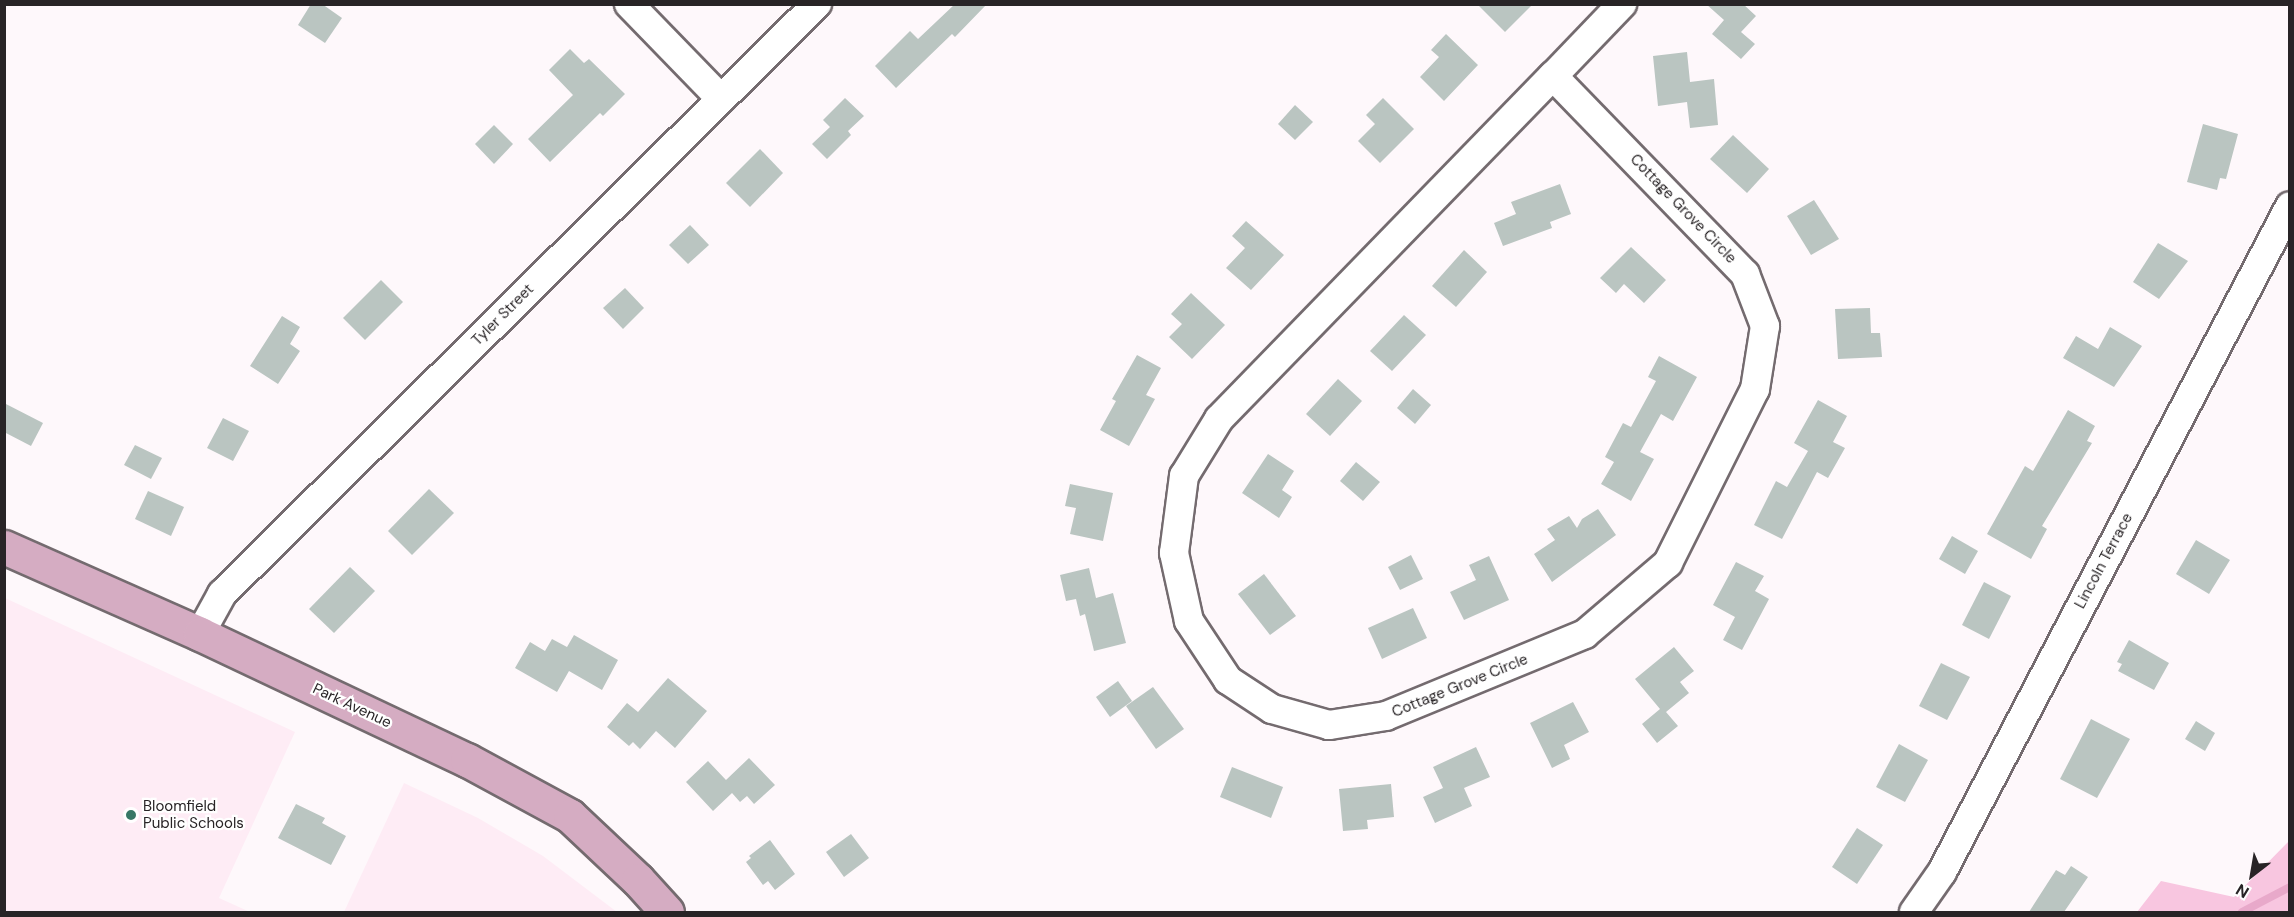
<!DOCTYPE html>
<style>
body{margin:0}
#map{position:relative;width:2294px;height:917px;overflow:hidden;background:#fef8fb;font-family:"DM Sans",sans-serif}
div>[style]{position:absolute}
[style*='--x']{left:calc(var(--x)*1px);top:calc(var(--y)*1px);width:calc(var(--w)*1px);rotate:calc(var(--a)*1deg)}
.built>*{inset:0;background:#feecf5}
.green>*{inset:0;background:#f8c6e0}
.stream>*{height:8px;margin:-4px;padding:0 4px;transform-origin:4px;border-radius:4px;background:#e8a9ca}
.building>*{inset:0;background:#bac5c1}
.roads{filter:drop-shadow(2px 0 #746b6f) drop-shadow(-2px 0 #746b6f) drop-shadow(0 2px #746b6f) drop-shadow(0 -2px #746b6f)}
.minor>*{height:28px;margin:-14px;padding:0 14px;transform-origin:14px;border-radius:14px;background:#fff}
.major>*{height:33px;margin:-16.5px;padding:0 16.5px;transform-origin:16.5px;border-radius:16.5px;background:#d5acc2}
.dots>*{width:16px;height:16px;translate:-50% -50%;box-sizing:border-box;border:3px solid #fff;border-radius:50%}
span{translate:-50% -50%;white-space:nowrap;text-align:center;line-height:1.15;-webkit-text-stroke:4.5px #fff;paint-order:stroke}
.street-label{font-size:15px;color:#282426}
.poi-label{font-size:15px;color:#282426}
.left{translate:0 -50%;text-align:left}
.frame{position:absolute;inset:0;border:6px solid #282426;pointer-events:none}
.north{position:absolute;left:2222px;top:845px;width:60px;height:60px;-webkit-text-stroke:4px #fff;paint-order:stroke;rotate:211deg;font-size:16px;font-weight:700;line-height:24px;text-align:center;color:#282426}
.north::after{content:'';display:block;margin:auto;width:21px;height:27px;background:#282426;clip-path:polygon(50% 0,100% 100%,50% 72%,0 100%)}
</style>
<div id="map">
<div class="built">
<div style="clip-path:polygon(5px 598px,295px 732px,219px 898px,250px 912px,5px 912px)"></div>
<div style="clip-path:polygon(404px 783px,478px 818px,543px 856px,617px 912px,344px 912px)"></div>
</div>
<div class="green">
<div style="clip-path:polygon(2289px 841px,2289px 912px,2137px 912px,2161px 881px,2234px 897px)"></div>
</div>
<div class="stream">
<div style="--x:2242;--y:912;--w:54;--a:-27.5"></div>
</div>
<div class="building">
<div style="clip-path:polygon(311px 4px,322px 4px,342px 18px,325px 43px,298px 25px)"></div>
<div style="clip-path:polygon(955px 4px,987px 4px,955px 37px,952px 34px,896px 88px,875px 66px,910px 31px,918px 39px)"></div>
<div style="clip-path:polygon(1477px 4px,1533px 4px,1505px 32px)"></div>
<div style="clip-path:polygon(1706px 4px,1743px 4px,1756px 16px,1741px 32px,1755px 44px,1741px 59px,1712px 34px,1724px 20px)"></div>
<div style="clip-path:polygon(1446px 34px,1478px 65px,1444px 101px,1420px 77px,1439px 57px,1431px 50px)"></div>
<div style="clip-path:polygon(570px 49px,584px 63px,589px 59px,625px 94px,603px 116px,600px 113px,550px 162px,528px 139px,573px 95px,549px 70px)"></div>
<div style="clip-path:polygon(1687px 52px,1690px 82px,1714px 79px,1718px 125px,1690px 128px,1687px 102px,1658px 106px,1653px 56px)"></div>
<div style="clip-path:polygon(845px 98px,864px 116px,848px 131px,851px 135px,827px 159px,812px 144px,830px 127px,823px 120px)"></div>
<div style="clip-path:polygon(1383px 98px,1414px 129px,1380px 163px,1358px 141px,1375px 124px,1366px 115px)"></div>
<div style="clip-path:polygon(1295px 105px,1313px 122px,1295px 140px,1278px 124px)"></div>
<div style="clip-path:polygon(2203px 124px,2238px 134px,2226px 179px,2220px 178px,2217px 190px,2187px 182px)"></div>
<div style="clip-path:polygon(494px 125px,513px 144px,494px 164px,475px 144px)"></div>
<div style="clip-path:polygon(1733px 135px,1769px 169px,1747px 193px,1710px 159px)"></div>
<div style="clip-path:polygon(760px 149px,783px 173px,750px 207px,726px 183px)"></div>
<div style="clip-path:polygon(1560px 184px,1571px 214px,1550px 222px,1552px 228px,1503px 246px,1494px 223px,1516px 214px,1511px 202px)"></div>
<div style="clip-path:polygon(1814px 200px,1839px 239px,1811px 255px,1787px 216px)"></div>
<div style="clip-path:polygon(1246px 221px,1284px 255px,1251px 290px,1226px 268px,1245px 248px,1232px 236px)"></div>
<div style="clip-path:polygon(690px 225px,709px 245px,688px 264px,669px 245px)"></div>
<div style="clip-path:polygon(2158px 243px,2188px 261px,2159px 299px,2133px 282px)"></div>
<div style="clip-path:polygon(1631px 247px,1666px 280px,1644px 303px,1624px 284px,1616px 293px,1600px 278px)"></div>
<div style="clip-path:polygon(1464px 250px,1487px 272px,1456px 307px,1432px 286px)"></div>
<div style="clip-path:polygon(381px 280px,403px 302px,365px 340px,343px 318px)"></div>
<div style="clip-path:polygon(625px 288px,644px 308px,623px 329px,603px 308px)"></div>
<div style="clip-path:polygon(1191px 293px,1225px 325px,1192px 359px,1169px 337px,1182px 324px,1171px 314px)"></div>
<div style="clip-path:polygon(1870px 308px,1871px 333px,1880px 333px,1882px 357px,1838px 359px,1835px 309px)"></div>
<div style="clip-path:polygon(1404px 315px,1426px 335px,1392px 371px,1370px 351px)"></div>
<div style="clip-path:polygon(282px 316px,300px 327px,290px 344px,300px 351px,278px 384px,250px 366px)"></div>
<div style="clip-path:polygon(2110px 327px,2142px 346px,2114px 387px,2063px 358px,2076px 336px,2098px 349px)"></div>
<div style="clip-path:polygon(1137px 355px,1161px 368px,1146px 395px,1155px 399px,1129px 446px,1100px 430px,1116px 401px,1112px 399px)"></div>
<div style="clip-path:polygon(1659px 356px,1697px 377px,1673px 421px,1661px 414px,1640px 452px,1654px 459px,1631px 501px,1601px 484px,1614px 462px,1605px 457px,1623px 423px,1631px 427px,1656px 381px,1648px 377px)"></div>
<div style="clip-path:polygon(1338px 379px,1362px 401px,1330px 436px,1306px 414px)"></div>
<div style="clip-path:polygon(1413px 389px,1431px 405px,1415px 424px,1397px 408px)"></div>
<div style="clip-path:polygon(1818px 400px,1847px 416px,1833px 442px,1845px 448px,1828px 478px,1817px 472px,1782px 539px,1754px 525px,1776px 481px,1787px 487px,1808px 451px,1794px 443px)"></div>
<div style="clip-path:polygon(4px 403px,43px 423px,31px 446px,4px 432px)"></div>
<div style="clip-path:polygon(2068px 410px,2095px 426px,2087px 441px,2092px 443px,2042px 526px,2047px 529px,2031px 559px,1987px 534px,2025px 466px,2033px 471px)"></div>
<div style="clip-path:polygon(223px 418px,249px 431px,233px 461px,207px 448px)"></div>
<div style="clip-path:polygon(135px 445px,162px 458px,151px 479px,124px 465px)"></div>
<div style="clip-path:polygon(1268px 454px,1294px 471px,1282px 490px,1292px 497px,1279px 518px,1242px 493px)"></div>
<div style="clip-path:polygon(1356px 462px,1380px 482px,1363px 501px,1340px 481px)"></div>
<div style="clip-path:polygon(1070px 484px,1113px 493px,1103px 541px,1070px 534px,1076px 508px,1065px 506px)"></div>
<div style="clip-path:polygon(429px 489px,454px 513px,412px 555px,388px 531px)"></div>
<div style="clip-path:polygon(148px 491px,184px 507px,171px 536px,135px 519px)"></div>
<div style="clip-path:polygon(1598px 509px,1616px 535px,1552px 582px,1534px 554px,1555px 540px,1547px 529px,1569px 516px,1577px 528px,1582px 519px)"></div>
<div style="clip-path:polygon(1952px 536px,1978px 551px,1965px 574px,1939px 559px)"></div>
<div style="clip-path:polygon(2196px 540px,2230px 560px,2209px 594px,2176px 574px)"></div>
<div style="clip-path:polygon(1411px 555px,1423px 579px,1400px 590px,1388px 567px)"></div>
<div style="clip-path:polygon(1489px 556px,1509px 600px,1464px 620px,1450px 592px,1476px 580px,1469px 565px)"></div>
<div style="clip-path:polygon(1736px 562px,1764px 576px,1755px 591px,1769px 599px,1742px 650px,1723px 640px,1735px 617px,1713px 605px)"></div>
<div style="clip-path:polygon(350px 567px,375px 591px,334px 633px,309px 609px)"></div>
<div style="clip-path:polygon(1089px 568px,1096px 598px,1113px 593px,1126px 643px,1094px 651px,1085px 614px,1080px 616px,1076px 599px,1066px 601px,1060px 575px)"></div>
<div style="clip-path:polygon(1264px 574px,1296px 616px,1270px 635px,1238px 594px)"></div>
<div style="clip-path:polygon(1984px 582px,2011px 596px,1989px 639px,1962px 625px)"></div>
<div style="clip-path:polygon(1413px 608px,1427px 638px,1382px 659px,1368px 628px)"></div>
<div style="clip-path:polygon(574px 635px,618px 660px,602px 690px,569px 671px,557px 692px,515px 668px,530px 642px,545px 651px,552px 639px,567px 647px)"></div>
<div style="clip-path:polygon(2129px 640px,2169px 663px,2154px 690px,2118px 671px,2122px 664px,2117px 662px)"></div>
<div style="clip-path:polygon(1674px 647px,1694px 671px,1680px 682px,1689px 693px,1666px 712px,1678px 726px,1657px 743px,1642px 724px,1660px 709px,1635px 679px)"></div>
<div style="clip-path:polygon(1941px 663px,1970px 677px,1947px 720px,1919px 706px)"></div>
<div style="clip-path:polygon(668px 678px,707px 711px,675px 748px,656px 731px,640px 749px,633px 742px,629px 746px,607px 727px,627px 703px,638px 712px)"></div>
<div style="clip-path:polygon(1118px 681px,1132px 701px,1110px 717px,1096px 697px)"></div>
<div style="clip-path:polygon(1153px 687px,1184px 729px,1156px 749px,1126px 706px)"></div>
<div style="clip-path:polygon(1573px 702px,1589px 732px,1564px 745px,1570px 759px,1552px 768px,1530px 723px)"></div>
<div style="clip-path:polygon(2091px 719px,2130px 739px,2097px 798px,2060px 779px)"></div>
<div style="clip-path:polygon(2196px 721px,2215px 733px,2205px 751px,2185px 739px)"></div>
<div style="clip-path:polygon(1899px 744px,1928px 760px,1905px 802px,1876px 787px)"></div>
<div style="clip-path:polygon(1476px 747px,1490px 777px,1464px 788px,1472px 806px,1435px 823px,1423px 797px,1443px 788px,1433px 767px)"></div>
<div style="clip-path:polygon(749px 758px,775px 785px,754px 804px,747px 796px,740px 802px,732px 793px,713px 811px,686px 782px,708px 761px,726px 780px)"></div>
<div style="clip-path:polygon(1232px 767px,1283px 787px,1271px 818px,1220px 797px)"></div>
<div style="clip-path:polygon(1391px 784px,1394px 817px,1367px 820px,1368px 829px,1343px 831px,1339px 789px)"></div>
<div style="clip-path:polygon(296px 804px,325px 818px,322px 823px,346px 836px,331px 865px,278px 838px)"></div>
<div style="clip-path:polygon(1857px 828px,1883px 845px,1857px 884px,1832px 867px)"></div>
<div style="clip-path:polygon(851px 834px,869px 858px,844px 877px,826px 852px)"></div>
<div style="clip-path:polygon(770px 840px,795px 874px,775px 890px,768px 881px,763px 885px,746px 862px,751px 858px,749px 856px)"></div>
<div style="clip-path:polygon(2071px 866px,2088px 877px,2064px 912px,2029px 912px,2056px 870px,2065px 875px)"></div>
</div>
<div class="roads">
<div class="minor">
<div style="--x:629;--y:4;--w:132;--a:45.9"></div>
<div style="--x:1553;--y:76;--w:276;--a:45.9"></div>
<div style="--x:1745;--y:274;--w:56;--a:69"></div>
<div style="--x:1765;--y:326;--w:64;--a:99"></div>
<div style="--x:1755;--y:389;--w:195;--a:116.6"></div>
<div style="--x:1668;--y:563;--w:109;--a:139.5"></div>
<div style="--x:1585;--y:634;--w:215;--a:157.6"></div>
<div style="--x:1386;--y:716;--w:58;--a:171"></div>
<div style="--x:1329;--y:725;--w:59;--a:-164.3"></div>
<div style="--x:1272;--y:709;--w:53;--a:-146.6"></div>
<div style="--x:1228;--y:680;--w:71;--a:-123.5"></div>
<div style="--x:1189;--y:621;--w:70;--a:-102.4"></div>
<div style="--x:1174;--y:553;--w:78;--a:-82.6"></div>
<div style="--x:1184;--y:476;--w:67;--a:-58.4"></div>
<div style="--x:1219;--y:419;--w:479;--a:-45.8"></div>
<div style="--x:1553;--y:76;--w:100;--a:-46.2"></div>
<div style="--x:200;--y:634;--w:46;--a:-61.2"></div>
<div style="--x:222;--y:594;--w:838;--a:-44.76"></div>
<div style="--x:1914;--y:912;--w:49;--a:-55"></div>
<div style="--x:1942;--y:872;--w:751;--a:-62.41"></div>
</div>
<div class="major">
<div style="--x:4;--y:547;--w:214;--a:23.9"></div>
<div style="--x:200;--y:634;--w:295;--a:25.3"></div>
<div style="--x:467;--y:760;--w:117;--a:28.5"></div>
<div style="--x:570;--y:816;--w:93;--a:43.3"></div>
<div style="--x:638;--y:880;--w:43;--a:47.8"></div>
</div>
</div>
<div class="dots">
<div style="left:131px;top:815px;background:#377766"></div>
</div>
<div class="street-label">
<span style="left:1683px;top:209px;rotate:46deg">Cottage Grove Circle</span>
<span style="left:503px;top:315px;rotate:-45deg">Tyler Street</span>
<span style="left:2104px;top:561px;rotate:-62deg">Lincoln Terrace</span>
<span style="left:1460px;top:686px;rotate:-22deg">Cottage Grove Circle</span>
<span style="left:352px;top:706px;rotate:25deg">Park Avenue</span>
</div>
<div class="poi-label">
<span class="left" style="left:143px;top:815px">Bloomfield<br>Public Schools</span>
</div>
<div class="frame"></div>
<div class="north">N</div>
</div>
